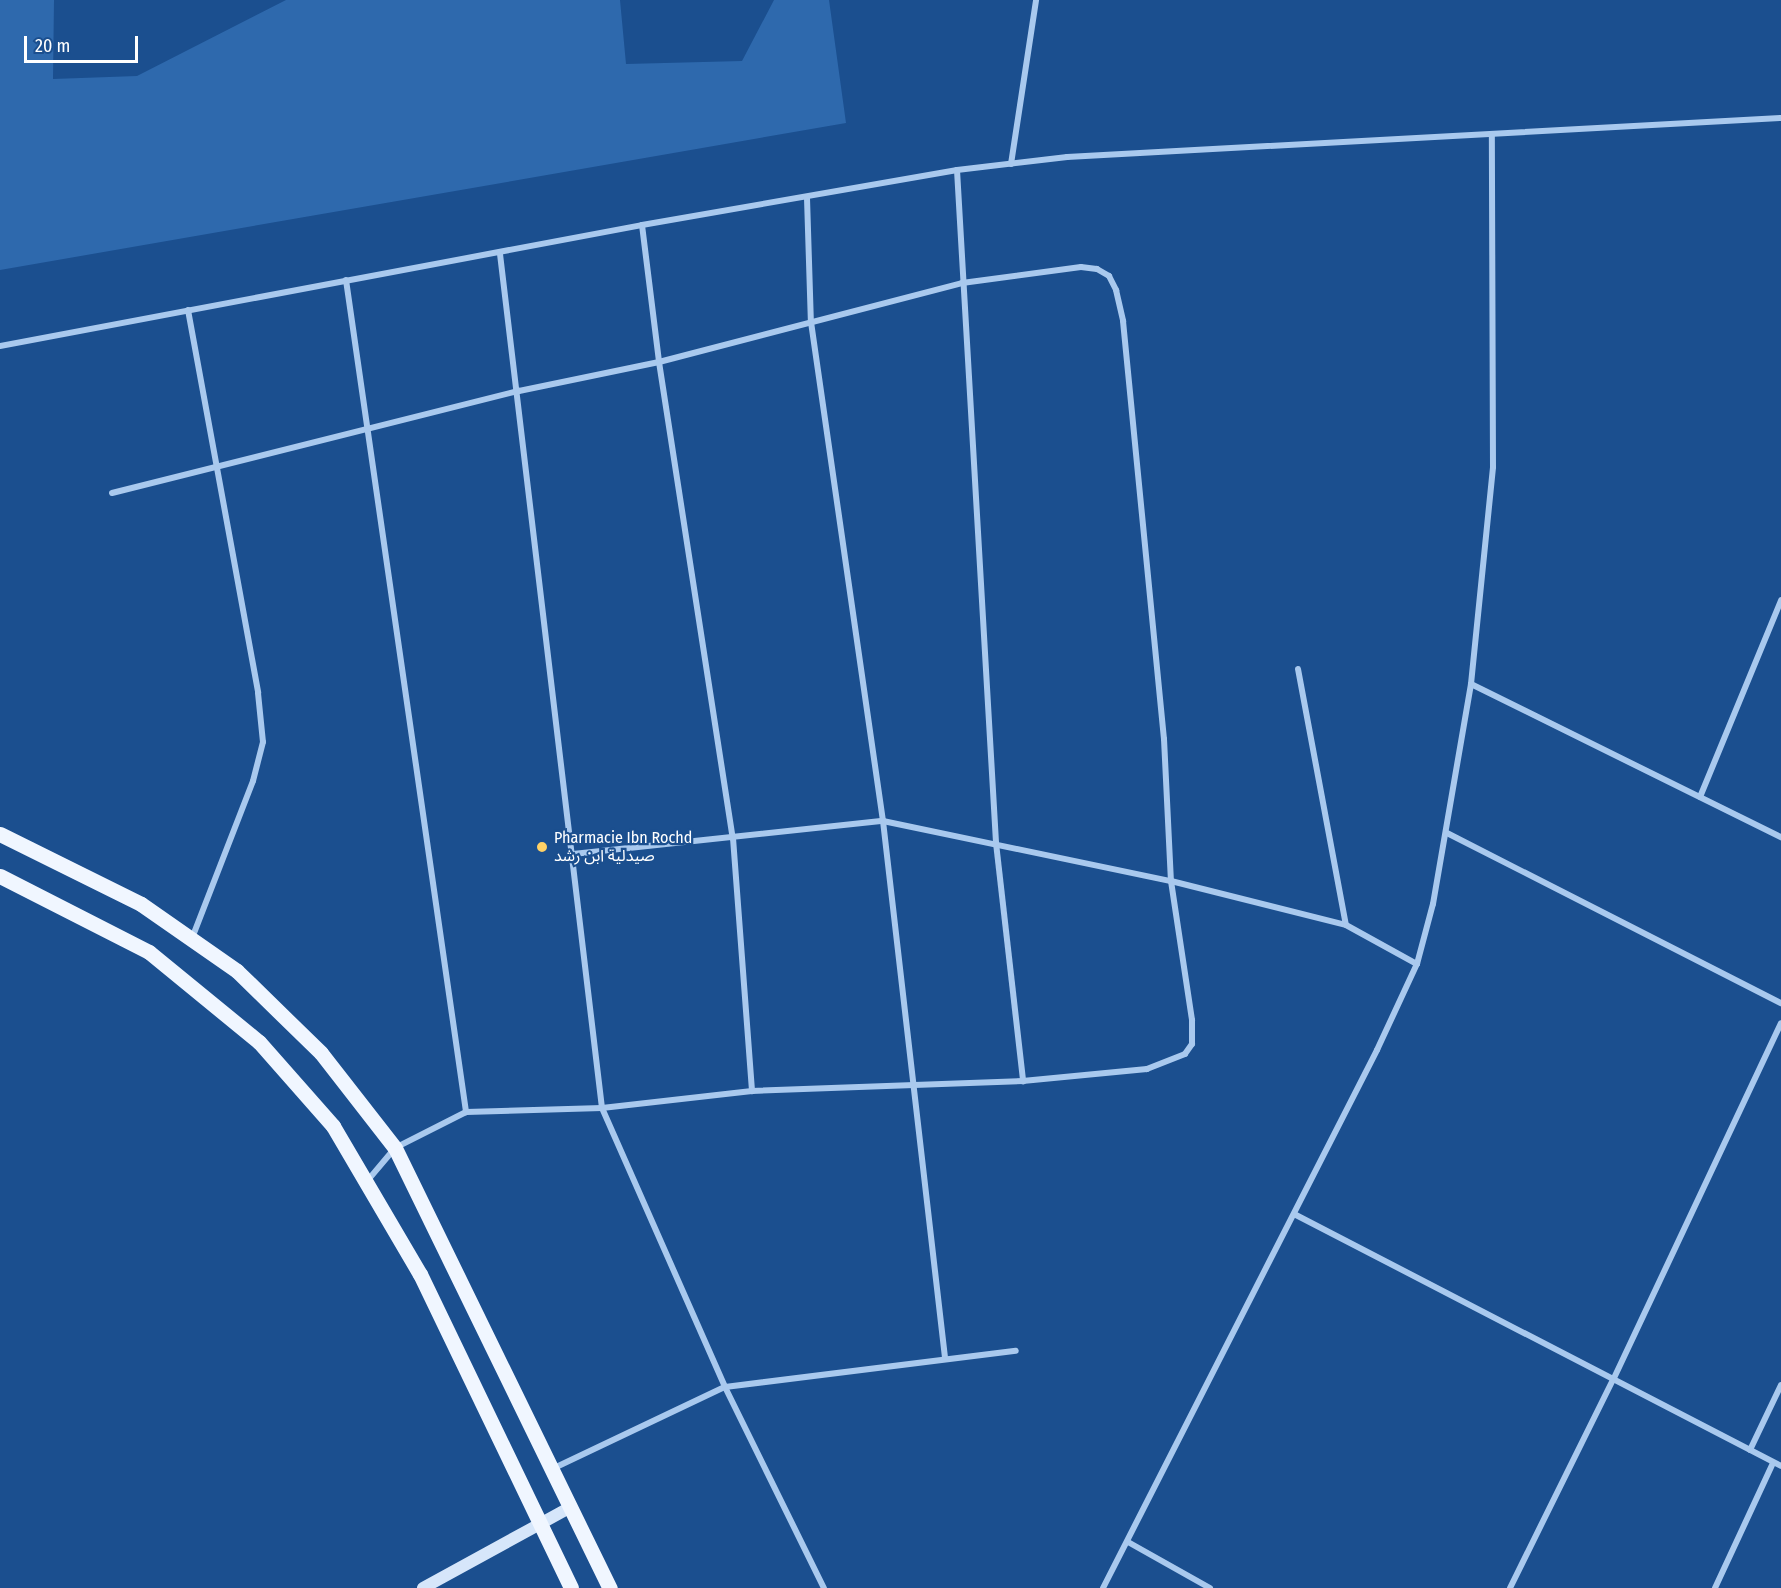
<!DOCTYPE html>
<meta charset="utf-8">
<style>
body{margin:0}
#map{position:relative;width:1781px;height:1588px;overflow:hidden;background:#1b4f8f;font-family:"Fira Sans Condensed","Noto Sans Arabic",sans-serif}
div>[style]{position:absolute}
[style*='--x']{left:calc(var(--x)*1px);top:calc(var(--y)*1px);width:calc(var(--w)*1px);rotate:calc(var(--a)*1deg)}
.green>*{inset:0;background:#2e69ad}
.street>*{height:6px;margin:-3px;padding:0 3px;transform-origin:3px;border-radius:3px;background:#a9c9ee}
.secondary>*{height:12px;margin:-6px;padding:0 6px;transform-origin:6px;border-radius:6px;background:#d6e6fa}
.primary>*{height:15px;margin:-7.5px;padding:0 7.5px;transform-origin:7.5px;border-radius:7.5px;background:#f0f6ff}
.dots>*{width:16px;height:16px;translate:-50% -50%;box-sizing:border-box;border:3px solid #1b4f8f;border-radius:50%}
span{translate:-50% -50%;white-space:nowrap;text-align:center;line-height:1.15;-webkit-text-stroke:4.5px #1b4f8f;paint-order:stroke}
.poi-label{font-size:16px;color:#fff}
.left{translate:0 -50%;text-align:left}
.scale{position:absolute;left:24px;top:36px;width:114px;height:27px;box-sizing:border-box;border:3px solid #fff;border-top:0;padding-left:8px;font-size:18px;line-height:21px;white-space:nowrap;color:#fff;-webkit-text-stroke:4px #1b4f8f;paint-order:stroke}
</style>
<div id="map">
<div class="green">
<div style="clip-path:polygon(0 0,54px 0,53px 79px,137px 76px,286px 0,620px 0,626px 64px,742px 61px,774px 0,829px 0,846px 123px,0 270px)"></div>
</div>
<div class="street">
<div style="--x:1011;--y:164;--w:166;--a:-81.3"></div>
<div style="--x:957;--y:170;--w:674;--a:86.68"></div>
<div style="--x:996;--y:843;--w:240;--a:83.5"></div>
<div style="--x:807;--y:198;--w:124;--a:88.2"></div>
<div style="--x:811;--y:322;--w:504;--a:81.79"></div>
<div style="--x:883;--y:821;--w:541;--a:83.41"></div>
<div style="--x:642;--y:225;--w:138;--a:82.9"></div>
<div style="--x:659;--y:362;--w:482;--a:81.2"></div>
<div style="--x:733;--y:838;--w:254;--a:85.7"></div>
<div style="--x:500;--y:254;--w:860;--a:83.19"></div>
<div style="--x:602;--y:1108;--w:305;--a:66.2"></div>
<div style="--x:725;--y:1387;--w:224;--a:63.8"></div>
<div style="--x:346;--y:280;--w:841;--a:81.79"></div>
<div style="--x:188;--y:310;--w:389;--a:79.6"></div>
<div style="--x:258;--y:693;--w:49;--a:84.2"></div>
<div style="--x:263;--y:742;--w:40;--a:104.4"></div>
<div style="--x:253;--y:781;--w:168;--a:111.2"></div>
<div style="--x:0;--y:346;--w:653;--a:-10.67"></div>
<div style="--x:642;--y:225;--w:320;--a:-9.9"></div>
<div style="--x:957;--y:170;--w:111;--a:-6.7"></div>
<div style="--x:1067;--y:157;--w:715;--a:-3.13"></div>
<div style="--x:112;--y:493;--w:420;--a:-14.1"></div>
<div style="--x:519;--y:391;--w:143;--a:-11.7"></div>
<div style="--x:659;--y:362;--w:313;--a:-14.6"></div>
<div style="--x:962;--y:283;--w:120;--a:-7.7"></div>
<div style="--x:1081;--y:267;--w:16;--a:7"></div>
<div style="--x:1097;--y:269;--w:14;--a:30"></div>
<div style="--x:1109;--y:276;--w:16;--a:63"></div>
<div style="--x:1116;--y:290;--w:32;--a:77"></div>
<div style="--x:1123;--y:321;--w:420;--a:84.4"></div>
<div style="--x:1164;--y:739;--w:142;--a:87.2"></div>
<div style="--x:1171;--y:881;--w:141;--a:81.4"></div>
<div style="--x:1192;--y:1020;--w:24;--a:90"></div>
<div style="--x:1192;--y:1044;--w:12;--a:125"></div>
<div style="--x:1185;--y:1054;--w:41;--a:158.5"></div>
<div style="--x:1147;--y:1069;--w:125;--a:174.5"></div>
<div style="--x:1023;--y:1081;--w:271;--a:177.9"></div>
<div style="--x:752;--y:1091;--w:151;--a:173.5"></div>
<div style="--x:602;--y:1108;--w:136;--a:178.3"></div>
<div style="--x:466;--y:1112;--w:80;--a:153.1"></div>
<div style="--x:395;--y:1148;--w:42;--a:130.2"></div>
<div style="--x:1298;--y:669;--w:260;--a:79.4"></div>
<div style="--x:1471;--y:684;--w:346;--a:26.3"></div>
<div style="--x:1700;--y:797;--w:213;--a:-67.6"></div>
<div style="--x:1447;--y:833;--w:375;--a:27"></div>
<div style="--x:573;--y:854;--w:312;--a:-6.1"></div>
<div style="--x:883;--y:821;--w:294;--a:11.8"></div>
<div style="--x:1171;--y:881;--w:180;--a:14.1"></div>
<div style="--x:1346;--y:925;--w:81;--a:28.8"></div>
<div style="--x:1296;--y:1215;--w:546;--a:27.36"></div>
<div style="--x:1750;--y:1450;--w:72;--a:-64.5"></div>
<div style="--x:552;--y:1469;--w:191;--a:-25.4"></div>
<div style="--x:725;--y:1387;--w:293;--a:-7.1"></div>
<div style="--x:1128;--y:1542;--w:94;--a:29.3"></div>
<div style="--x:1103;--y:1588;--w:604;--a:-63.01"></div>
<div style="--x:1377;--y:1050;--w:95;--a:-65.1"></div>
<div style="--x:1417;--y:964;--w:62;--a:-75.1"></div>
<div style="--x:1433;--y:904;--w:223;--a:-80.2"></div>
<div style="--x:1471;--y:684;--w:218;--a:-84.2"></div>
<div style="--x:1493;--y:467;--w:331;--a:-90.2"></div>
<div style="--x:1510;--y:1588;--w:234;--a:-63.7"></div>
<div style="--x:1614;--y:1378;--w:392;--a:-64.8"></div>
<div style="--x:1715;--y:1588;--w:138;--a:-65.1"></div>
</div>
<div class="secondary">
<div style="--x:423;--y:1588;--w:169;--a:-28.7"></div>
</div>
<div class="primary">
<div style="--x:0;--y:834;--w:157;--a:26.4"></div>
<div style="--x:141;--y:904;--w:117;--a:34.9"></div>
<div style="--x:237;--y:971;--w:117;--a:44.3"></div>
<div style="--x:321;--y:1053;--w:120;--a:52.1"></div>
<div style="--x:395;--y:1148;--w:490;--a:64"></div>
<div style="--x:0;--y:876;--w:167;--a:27"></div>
<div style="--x:149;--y:952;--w:142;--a:39.3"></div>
<div style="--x:259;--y:1042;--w:112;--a:48.6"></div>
<div style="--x:333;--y:1126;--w:172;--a:59.6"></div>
<div style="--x:420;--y:1274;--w:348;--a:64.3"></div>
</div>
<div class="dots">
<div style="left:542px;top:847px;background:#ffd166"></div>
</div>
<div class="poi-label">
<span class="left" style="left:554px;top:847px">Pharmacie Ibn Rochd<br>صيدلية ابن رشد</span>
</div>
<div class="scale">20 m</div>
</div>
